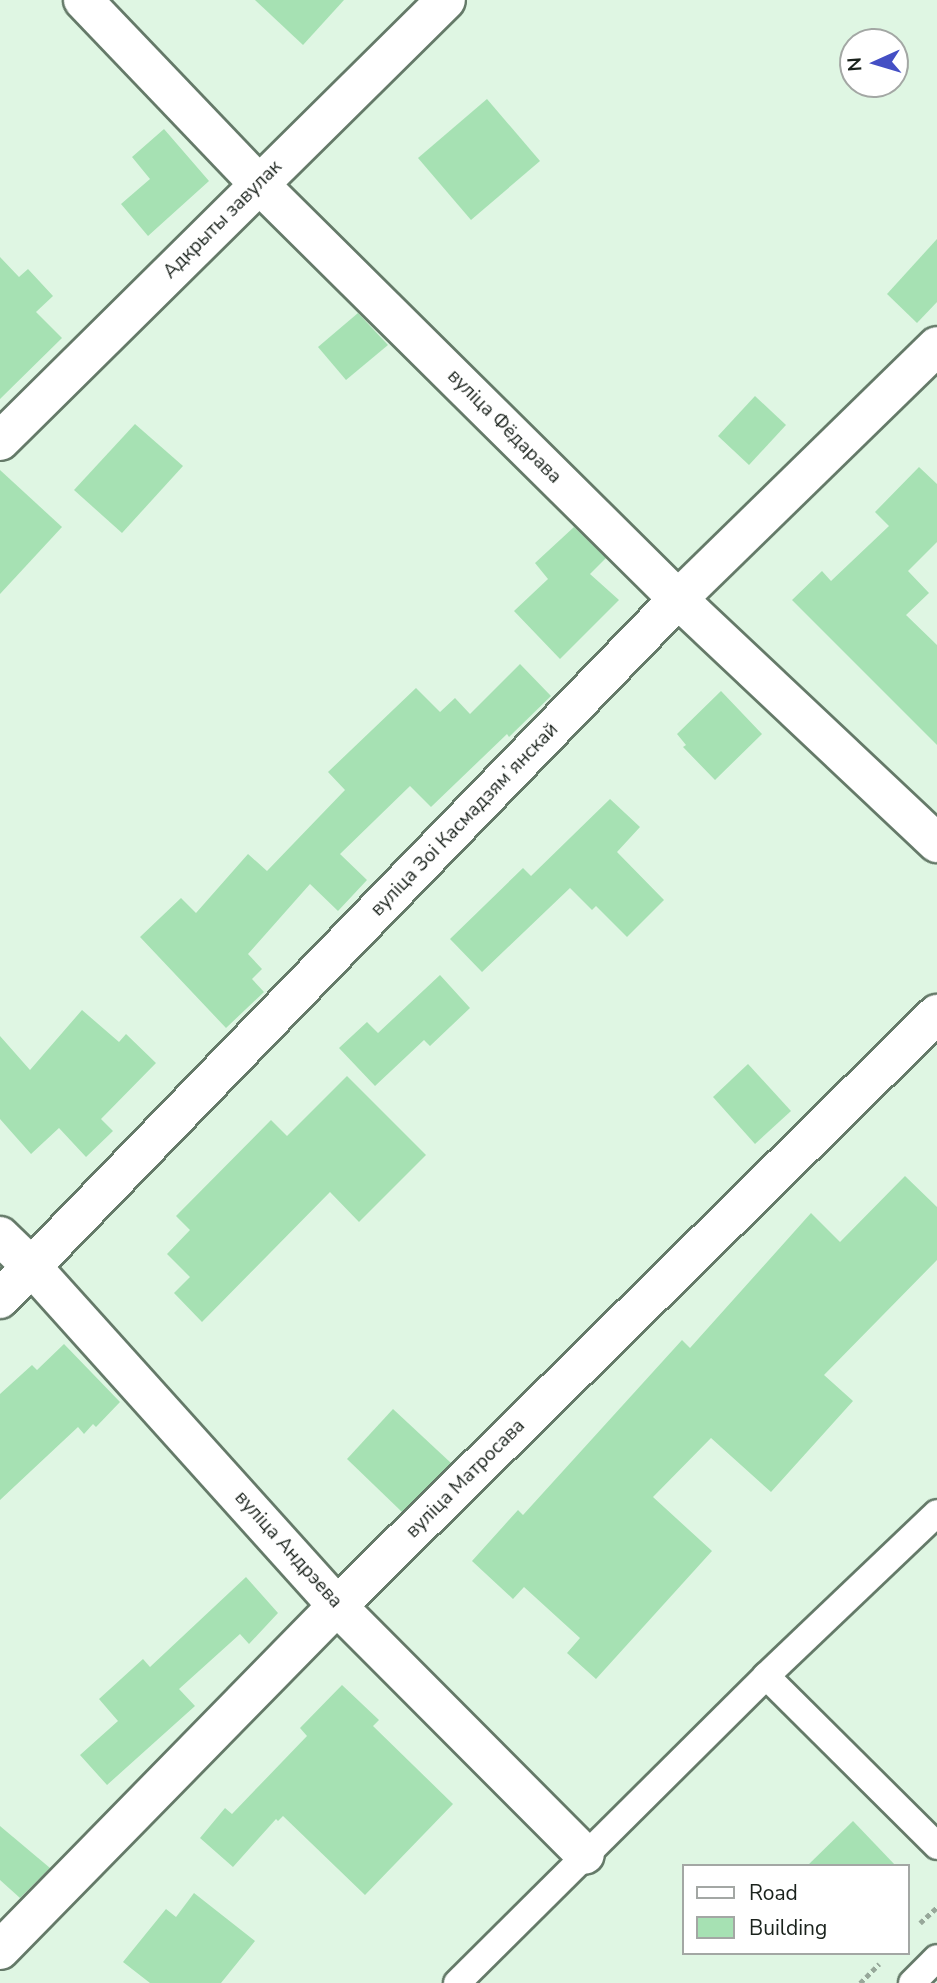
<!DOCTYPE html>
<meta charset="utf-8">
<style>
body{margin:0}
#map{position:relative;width:937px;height:1983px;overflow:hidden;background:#dff6e3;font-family:"Nunito Sans",sans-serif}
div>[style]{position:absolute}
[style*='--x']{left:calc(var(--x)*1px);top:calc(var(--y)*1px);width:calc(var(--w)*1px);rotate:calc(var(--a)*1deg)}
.building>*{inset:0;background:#a6e1b3}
.path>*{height:4.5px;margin-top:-2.25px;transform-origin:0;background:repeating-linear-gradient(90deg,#97a89a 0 5px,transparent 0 8.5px)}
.roads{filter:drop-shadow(2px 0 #657a69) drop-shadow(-2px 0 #657a69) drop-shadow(0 2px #657a69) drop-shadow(0 -2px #657a69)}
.service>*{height:26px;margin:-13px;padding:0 13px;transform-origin:13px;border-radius:13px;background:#fff}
.minor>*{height:38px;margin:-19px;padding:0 19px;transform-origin:19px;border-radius:19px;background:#fff}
span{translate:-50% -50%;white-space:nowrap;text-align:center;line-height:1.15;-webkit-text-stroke:6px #fff;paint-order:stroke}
.street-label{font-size:19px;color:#1a221c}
.legend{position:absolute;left:682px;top:1864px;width:228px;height:91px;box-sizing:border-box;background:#fff;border:2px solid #a3a7a4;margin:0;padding:9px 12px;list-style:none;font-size:21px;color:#1a221c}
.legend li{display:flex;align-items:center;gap:14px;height:35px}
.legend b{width:35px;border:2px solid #a3a7a4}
.north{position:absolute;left:839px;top:28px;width:70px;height:70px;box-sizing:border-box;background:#fff;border:2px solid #a3a7a4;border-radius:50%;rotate:266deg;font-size:19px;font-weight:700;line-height:28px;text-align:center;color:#1a221c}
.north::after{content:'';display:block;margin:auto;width:24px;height:32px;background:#444fc4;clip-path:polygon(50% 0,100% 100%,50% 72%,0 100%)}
</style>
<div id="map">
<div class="building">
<div style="clip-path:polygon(255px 0,344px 0,303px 45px)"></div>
<div style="clip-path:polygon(487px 99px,540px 161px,471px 220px,418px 158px)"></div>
<div style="clip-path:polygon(164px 129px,209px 181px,148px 236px,121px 204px,150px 179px,132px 157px)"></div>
<div style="clip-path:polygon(937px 239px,937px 302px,917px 323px,887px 294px)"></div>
<div style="clip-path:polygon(0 257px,19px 277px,28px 269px,53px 296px,36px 312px,62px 338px,0 399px)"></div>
<div style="clip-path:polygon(358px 313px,388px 345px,346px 380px,318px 347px)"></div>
<div style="clip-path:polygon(755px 396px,786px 425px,749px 465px,718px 436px)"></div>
<div style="clip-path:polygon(135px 424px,183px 466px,122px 533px,74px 490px)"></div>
<div style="clip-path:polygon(919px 467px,937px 484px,937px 542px,908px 571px,929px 593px,906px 615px,937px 645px,937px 745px,792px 600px,822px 571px,831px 581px,889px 526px,875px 512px)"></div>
<div style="clip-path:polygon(0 470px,62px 527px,0 594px)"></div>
<div style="clip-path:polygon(574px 527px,606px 558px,590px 574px,619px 600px,560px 659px,514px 611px,548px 579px,535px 563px)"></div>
<div style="clip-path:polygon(520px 664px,551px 696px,509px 737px,507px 734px,431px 807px,410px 786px,340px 854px,367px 880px,338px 911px,310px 884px,248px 954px,262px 969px,252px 979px,264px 992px,226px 1028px,140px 937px,181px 898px,196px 913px,248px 854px,267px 871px,345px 790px,328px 772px,416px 688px,440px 712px,455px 698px,470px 714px)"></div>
<div style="clip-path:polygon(721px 691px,762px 734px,715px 780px,683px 747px,686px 745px,677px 734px)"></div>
<div style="clip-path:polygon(610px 799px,640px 827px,617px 852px,664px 900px,627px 937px,596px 906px,592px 910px,570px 888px,482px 972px,450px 939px,523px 868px,531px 876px)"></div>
<div style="clip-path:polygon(440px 975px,470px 1008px,430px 1046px,424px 1040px,375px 1086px,339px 1048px,367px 1022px,378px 1033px)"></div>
<div style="clip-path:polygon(82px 1010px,119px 1042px,126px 1034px,156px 1063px,101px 1119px,113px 1131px,86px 1157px,59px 1128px,31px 1154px,0 1119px,0 1036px,30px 1070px)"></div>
<div style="clip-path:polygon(748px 1064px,791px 1111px,755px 1144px,713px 1097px)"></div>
<div style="clip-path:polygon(347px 1076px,426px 1155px,359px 1222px,330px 1192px,202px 1322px,174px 1293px,190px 1277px,167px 1254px,190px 1230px,176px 1216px,271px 1120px,287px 1136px)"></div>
<div style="clip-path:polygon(905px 1176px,937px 1207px,937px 1260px,824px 1375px,853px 1401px,771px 1492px,711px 1438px,653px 1497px,712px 1551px,596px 1679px,567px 1653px,580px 1638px,524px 1587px,513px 1599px,472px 1561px,518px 1510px,523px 1515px,682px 1340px,690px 1348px,811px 1213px,840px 1242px)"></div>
<div style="clip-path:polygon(64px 1344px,120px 1402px,96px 1427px,93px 1424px,84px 1434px,78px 1427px,0 1500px,0 1394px,32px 1365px,37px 1370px)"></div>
<div style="clip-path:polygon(393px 1409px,451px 1463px,402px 1512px,347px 1459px)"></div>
<div style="clip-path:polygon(246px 1577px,278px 1613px,249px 1644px,240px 1634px,179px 1689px,195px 1706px,107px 1785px,80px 1755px,118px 1721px,99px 1699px,143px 1659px,150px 1667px)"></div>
<div style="clip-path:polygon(342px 1685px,379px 1720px,373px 1726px,453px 1804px,365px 1895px,283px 1816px,278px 1821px,276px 1819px,233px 1867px,200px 1838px,225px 1808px,232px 1814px,307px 1736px,300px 1728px)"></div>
<div style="clip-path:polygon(853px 1821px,896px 1866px,807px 1866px)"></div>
<div style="clip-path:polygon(0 1826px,50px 1868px,20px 1898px,0 1880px)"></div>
<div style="clip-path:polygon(194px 1893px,255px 1941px,221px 1983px,150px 1983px,123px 1962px,166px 1909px,176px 1917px)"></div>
</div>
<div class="path">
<div style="--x:920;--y:1923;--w:23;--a:-43"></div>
<div style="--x:860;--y:1983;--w:27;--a:-45"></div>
</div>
<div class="roads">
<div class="service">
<div style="--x:766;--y:1676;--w:241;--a:44.8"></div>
<div style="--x:457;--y:1983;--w:436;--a:-44.8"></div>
<div style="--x:766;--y:1676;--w:236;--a:-43.6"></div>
<div style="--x:912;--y:1983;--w:35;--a:-45"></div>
</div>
<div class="minor">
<div style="--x:83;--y:0;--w:255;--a:46.3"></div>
<div style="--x:259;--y:184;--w:590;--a:44.73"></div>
<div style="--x:678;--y:599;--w:356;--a:43.3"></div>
<div style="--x:0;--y:441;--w:627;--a:-44.68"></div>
<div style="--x:0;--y:1236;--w:46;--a:44.1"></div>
<div style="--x:33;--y:1268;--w:455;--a:48"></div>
<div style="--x:337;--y:1606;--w:351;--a:45.1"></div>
<div style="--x:0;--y:1299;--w:975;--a:-45.91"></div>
<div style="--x:678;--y:599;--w:362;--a:-44.3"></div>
<div style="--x:0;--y:1950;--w:482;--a:-45.6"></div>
<div style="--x:337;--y:1606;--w:843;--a:-44.62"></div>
</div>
</div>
<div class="street-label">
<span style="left:223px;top:220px;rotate:-45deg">Адкрыты завулак</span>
<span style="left:504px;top:427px;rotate:45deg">вуліца Фёдарава</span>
<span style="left:465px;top:820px;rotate:-46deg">вуліца Зоі Касмадзямʼянскай</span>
<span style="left:466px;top:1479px;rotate:-45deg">вуліца Матросава</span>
<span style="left:288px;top:1550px;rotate:48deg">вуліца Андрэева</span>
</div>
<ul class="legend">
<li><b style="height:9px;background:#fff"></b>Road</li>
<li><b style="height:19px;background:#a6e1b3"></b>Building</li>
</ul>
<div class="north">N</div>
</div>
